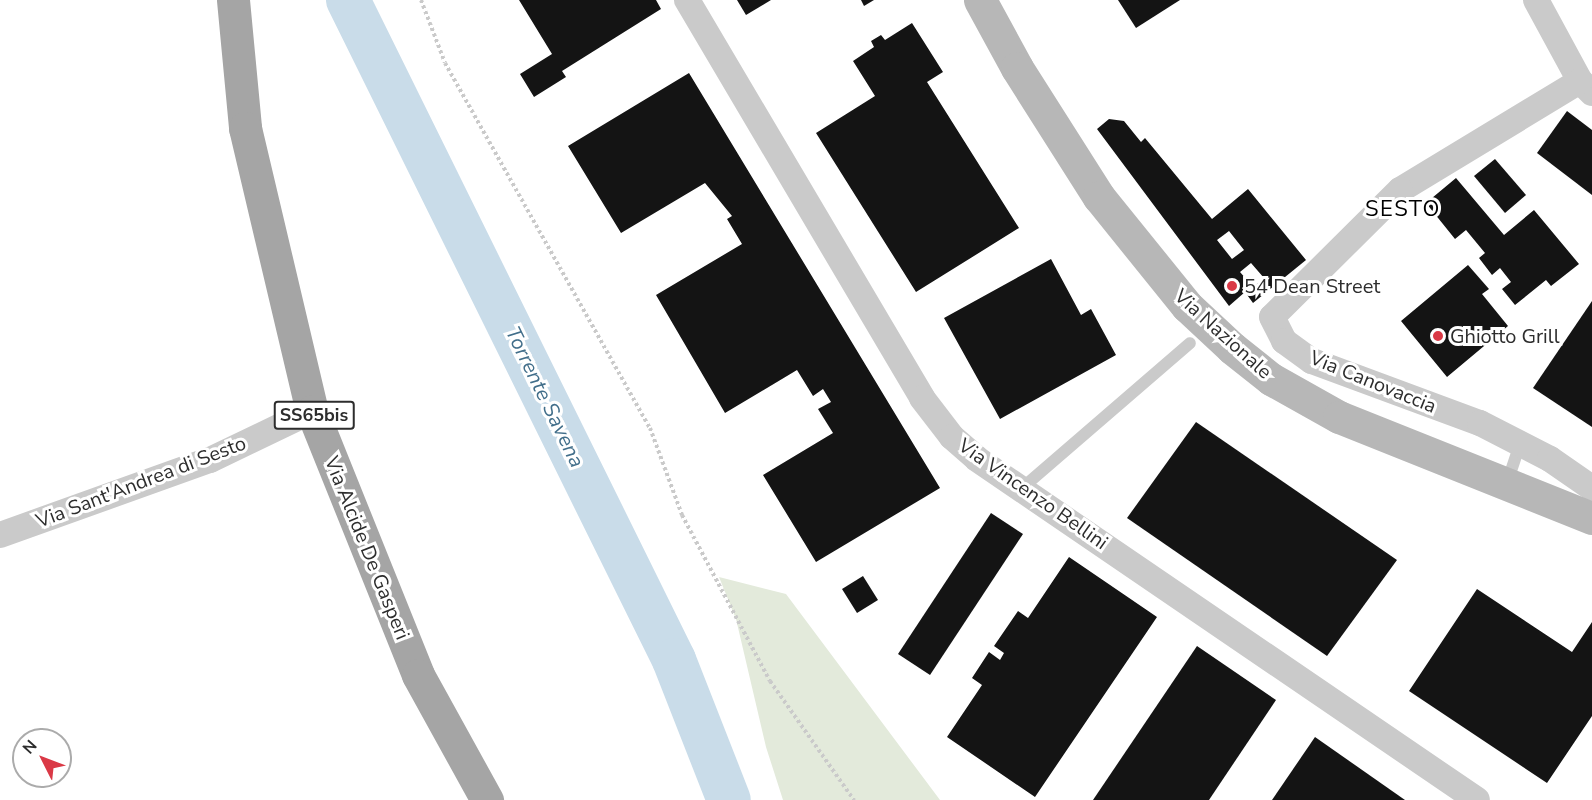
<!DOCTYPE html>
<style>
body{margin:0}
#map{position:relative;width:1592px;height:800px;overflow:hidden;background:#fff;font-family:"Nunito Sans",sans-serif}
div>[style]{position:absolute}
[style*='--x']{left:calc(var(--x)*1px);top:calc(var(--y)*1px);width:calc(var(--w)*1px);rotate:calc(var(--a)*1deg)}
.green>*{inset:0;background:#e3eadb}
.river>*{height:44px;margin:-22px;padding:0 22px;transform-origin:22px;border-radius:22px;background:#c9dce9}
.building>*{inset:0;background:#141414}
.path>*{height:4px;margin-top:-2px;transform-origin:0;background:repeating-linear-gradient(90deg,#cacaca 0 3px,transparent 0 6px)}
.service>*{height:12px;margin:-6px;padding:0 6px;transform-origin:6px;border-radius:6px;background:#cacaca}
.minor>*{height:26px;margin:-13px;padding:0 13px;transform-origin:13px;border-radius:13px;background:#cacaca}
.secondary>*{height:33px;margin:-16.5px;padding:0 16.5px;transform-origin:16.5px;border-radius:16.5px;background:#b7b7b7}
.primary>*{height:33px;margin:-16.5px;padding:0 16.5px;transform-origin:16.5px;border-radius:16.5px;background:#a5a5a5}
.dots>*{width:16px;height:16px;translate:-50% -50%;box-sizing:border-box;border:3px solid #fff;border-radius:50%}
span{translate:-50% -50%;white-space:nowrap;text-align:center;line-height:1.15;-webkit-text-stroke:6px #fff;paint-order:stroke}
.shield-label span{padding:2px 4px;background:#fff;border:2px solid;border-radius:4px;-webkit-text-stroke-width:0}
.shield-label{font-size:18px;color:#2d2d2d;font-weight:700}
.poi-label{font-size:20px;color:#2d2d2d}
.left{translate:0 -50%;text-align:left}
.street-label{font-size:20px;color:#2d2d2d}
.water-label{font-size:21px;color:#416e8a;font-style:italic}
.quarter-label{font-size:22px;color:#000;letter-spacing:1.5px}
.north{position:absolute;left:12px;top:728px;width:60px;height:60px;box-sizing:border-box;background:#fff;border:2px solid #ababab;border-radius:50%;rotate:312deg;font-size:16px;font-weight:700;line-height:24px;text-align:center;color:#2d2d2d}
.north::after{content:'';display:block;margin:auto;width:21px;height:27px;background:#da3946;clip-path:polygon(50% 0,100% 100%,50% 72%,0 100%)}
</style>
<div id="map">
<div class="green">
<div style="clip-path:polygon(719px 577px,786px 594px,940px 800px,783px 800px,766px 747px,736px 619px)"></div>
</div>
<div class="river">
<div style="--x:348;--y:0;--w:736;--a:63.71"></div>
<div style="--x:674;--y:660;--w:150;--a:68.6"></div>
</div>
<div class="building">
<div style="clip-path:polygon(519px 0,656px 0,661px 9px,562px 71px,566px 77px,534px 97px,520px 74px,552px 54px)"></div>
<div style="clip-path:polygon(737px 0,771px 0,746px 15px)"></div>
<div style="clip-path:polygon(861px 0,874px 0,864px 6px)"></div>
<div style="clip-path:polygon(1118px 0,1180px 0,1136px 28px)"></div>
<div style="clip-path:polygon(912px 23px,943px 72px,927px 82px,1019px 228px,916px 292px,816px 133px,875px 96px,853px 61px,874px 47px,871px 41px,881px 35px,885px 40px)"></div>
<div style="clip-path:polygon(689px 73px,940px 488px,816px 562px,763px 475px,833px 433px,818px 409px,831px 402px,823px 389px,813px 396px,797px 370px,725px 413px,656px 295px,742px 244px,727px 219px,732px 216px,705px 183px,621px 233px,568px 146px)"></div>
<div style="clip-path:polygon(1567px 111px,1592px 130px,1592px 195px,1537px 153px)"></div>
<div style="clip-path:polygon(evenodd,1109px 119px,1124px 121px,1141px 142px,1145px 138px,1212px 219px,1248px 189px,1306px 260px,1253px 303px,1245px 292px,1229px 306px,1097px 129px,1109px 119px,1229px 231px,1244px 250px,1232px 259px,1217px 240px,1229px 231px,1109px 119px,1251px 263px,1264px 278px,1253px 287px,1240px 272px,1251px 263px)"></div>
<div style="clip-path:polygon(1495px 159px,1526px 195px,1505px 213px,1474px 176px)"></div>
<div style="clip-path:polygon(1456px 178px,1504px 235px,1534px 210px,1579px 264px,1551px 286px,1546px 280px,1515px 305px,1502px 289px,1511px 282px,1500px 268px,1492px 275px,1479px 258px,1485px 253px,1466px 230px,1455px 239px,1426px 203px)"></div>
<div style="clip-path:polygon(1051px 259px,1081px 315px,1091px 309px,1116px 355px,1000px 419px,944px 318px)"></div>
<div style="clip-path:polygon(1468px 265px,1489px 289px,1482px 294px,1508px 326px,1447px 377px,1401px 321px)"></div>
<div style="clip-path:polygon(1592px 301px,1592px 427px,1533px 388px)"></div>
<div style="clip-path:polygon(1196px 422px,1397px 560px,1327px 656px,1127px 518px)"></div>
<div style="clip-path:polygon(991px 513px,1023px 534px,930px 675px,898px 654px)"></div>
<div style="clip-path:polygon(1069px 557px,1157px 617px,1035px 797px,947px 737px,982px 685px,972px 678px,989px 652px,1000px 660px,1004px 653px,994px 646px,1018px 611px,1028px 618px)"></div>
<div style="clip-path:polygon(863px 576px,878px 600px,857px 613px,842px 589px)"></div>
<div style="clip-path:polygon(1477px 589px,1572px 652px,1592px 622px,1592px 716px,1547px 783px,1409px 691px)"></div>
<div style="clip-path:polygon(1197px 646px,1276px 700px,1209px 800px,1093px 800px)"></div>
<div style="clip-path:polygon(1315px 737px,1405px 800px,1272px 800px)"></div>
</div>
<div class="path">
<div style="--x:421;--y:0;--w:67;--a:69.1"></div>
<div style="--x:445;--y:63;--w:419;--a:60.7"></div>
<div style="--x:650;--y:428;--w:93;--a:69.8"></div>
<div style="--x:682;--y:515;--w:188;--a:62.1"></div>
<div style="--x:770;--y:681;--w:146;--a:54.8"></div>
</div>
<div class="service">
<div style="--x:1507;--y:483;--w:41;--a:-71.6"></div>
<div style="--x:1021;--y:489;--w:223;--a:-40.8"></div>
</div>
<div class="minor">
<div style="--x:687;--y:0;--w:462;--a:59.4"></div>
<div style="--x:922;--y:398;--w:49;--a:52.4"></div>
<div style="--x:952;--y:437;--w:33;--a:41"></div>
<div style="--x:977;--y:459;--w:605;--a:34.29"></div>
<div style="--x:1536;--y:0;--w:92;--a:61.5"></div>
<div style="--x:1580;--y:81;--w:17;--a:45"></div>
<div style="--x:1580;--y:81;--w:210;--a:148.8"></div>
<div style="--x:1400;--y:190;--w:180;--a:135.2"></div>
<div style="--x:1272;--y:317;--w:27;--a:63"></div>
<div style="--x:1284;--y:341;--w:34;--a:36"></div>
<div style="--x:1312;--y:361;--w:179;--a:20.3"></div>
<div style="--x:1480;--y:423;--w:79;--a:27.2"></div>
<div style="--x:1550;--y:459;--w:51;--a:34.6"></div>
<div style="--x:0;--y:535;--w:223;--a:-19.7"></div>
<div style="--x:210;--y:460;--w:113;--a:-25.7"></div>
</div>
<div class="secondary">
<div style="--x:980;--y:0;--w:77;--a:61.4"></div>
<div style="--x:1017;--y:68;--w:153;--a:57.6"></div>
<div style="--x:1099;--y:197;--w:140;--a:51.1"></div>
<div style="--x:1187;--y:306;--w:62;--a:43"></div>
<div style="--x:1232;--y:348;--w:50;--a:38.5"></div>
<div style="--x:1271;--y:379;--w:78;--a:29.2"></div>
<div style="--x:1339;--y:417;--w:272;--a:21.8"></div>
</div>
<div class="primary">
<div style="--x:233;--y:0;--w:129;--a:84.6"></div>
<div style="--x:245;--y:128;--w:291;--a:76.7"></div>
<div style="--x:312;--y:411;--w:284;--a:68.1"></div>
<div style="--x:418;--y:675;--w:143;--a:61.1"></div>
</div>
<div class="dots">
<div style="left:1232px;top:286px;background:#da3946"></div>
<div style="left:1438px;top:336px;background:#da3946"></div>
</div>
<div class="shield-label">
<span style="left:314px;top:415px">SS65bis</span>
</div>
<div class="poi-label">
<span class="left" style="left:1244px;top:286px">54 Dean Street</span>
<span class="left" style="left:1450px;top:336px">Ghiotto Grill</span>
</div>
<div class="street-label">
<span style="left:1223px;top:334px;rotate:42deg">Via Nazionale</span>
<span style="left:1373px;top:382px;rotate:22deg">Via Canovaccia</span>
<span style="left:141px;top:482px;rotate:-21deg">Via Sant'Andrea di Sesto</span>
<span style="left:1033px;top:494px;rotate:35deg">Via Vincenzo Bellini</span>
<span style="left:367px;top:548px;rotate:68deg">Via Alcide De Gasperi</span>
</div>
<div class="water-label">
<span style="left:545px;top:397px;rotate:64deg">Torrente Savena</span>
</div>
<div class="quarter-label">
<span style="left:1403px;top:210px">SESTO</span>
</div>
<div class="north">N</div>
</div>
